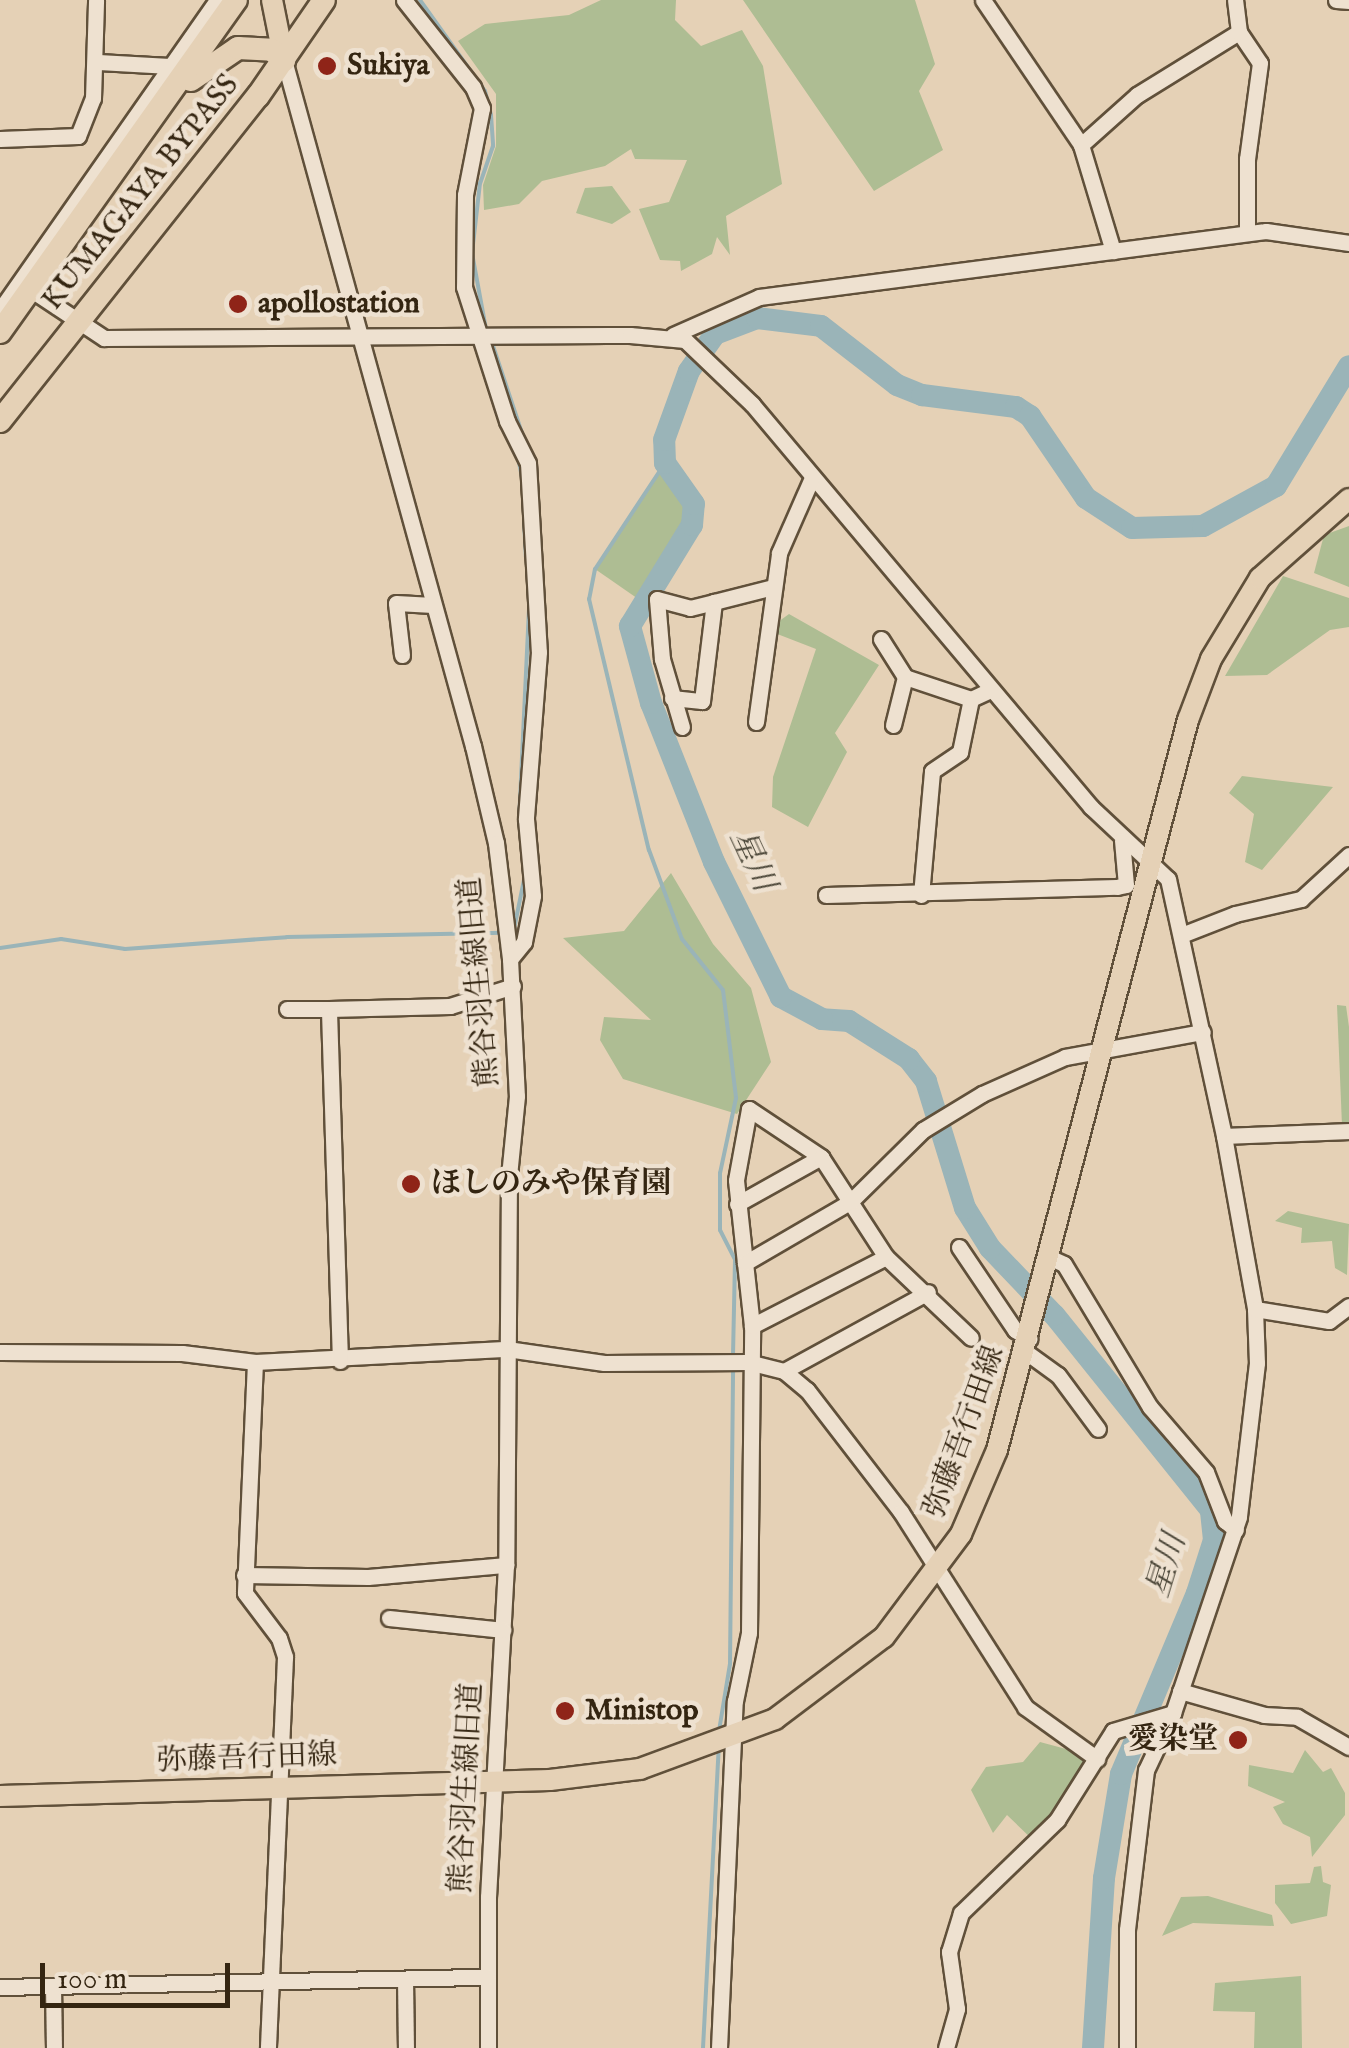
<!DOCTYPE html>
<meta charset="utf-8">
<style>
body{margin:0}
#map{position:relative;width:1349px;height:2048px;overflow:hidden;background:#e5d1b6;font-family:"IM FELL English","Noto Serif JP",serif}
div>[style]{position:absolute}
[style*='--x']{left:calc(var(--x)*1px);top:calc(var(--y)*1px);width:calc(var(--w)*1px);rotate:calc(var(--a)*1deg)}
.green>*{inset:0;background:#aebd93}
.stream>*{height:4px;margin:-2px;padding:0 2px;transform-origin:2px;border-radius:2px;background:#9ab4b8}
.river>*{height:22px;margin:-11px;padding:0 11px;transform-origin:11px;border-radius:11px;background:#9ab4b8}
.roads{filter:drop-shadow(2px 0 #60503a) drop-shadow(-2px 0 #60503a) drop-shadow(0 2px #60503a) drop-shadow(0 -2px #60503a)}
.minor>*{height:15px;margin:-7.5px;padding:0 7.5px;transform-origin:7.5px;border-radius:7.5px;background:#eee1d0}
.major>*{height:20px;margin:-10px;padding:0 10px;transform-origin:10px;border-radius:10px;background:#e5d1b6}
.highway>*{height:22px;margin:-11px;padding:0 11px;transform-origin:11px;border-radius:11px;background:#e5d1b6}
.dots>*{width:28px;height:28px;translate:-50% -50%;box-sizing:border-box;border:5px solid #eee1d0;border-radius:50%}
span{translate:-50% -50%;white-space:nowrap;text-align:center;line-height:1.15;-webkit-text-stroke:9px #eee1d0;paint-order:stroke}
.poi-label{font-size:30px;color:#342511;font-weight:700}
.left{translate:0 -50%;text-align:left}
.right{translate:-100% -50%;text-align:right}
.street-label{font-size:30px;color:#342511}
.water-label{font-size:32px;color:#4e493b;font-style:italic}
.scale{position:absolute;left:40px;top:1963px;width:190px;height:45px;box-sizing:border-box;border:5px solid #342511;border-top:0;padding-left:12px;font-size:30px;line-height:35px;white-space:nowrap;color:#342511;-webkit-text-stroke:8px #eee1d0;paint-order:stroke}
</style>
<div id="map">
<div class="green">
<div style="clip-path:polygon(601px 0,676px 0,675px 20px,701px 46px,742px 30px,763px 66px,782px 184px,726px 216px,730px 255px,717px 237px,712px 254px,681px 271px,680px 261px,660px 260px,639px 209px,669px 202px,687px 160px,635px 159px,631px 149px,605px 166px,542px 181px,519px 204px,484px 210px,483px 185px,496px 146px,496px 94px,458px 41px,485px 24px,569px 15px)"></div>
<div style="clip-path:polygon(743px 0,915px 0,935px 64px,919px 91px,943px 150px,874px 191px)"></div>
<div style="clip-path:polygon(612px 186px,631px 212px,612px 224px,576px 213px,585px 188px)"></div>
<div style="clip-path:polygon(665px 463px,694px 504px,692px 525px,644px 603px,595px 569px)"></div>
<div style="clip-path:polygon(1349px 526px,1349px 587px,1314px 573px,1324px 535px)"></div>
<div style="clip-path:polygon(1283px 576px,1349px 598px,1349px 627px,1330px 630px,1267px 675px,1225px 676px)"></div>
<div style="clip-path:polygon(789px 614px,879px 665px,835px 733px,847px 752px,808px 827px,772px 807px,773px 777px,816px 649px,767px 630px)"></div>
<div style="clip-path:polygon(1242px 776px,1333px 787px,1262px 870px,1245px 862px,1254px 814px,1229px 793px)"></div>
<div style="clip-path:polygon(671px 873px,713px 944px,751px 988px,771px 1062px,737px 1114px,623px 1079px,600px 1040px,604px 1017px,651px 1020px,563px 938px,624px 931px)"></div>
<div style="clip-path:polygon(1337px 1005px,1346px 1006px,1349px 1027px,1349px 1123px,1342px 1125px)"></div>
<div style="clip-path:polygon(1288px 1211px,1349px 1224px,1347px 1275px,1335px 1268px,1332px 1241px,1301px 1243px,1302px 1228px,1275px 1221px)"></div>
<div style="clip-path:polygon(1040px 1742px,1092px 1756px,1034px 1841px,1007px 1815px,993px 1833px,971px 1790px,986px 1767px,1023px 1762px)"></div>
<div style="clip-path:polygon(1305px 1750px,1323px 1772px,1331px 1768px,1345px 1793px,1345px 1815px,1312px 1857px,1310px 1837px,1283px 1824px,1273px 1807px,1285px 1802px,1248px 1786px,1249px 1765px,1293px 1773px)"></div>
<div style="clip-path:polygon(1321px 1866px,1323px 1882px,1331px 1885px,1327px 1916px,1291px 1924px,1275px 1903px,1275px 1885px,1310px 1883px,1314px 1867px)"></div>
<div style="clip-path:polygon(1208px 1896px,1272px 1915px,1274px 1926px,1193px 1923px,1162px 1936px,1181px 1897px)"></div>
<div style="clip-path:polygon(1301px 1976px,1302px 2048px,1254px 2048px,1255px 2012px,1213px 2011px,1215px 1983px)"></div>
</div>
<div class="stream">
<div style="--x:420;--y:0;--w:112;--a:54.5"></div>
<div style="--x:485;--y:91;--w:25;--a:76"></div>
<div style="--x:491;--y:115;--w:31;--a:86"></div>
<div style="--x:493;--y:146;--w:39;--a:109"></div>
<div style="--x:480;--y:183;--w:70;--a:96.5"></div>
<div style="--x:472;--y:253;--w:77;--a:79.6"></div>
<div style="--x:492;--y:343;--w:95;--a:71.6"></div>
<div style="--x:522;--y:433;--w:5;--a:158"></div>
<div style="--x:518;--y:457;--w:20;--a:79"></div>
<div style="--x:665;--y:463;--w:127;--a:123.4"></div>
<div style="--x:595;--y:569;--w:31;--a:101"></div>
<div style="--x:589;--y:599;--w:258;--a:76.6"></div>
<div style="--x:649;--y:850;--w:95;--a:69.7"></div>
<div style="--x:682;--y:939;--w:65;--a:51.2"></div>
<div style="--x:723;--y:990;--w:109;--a:83.1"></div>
<div style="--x:736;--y:1098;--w:77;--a:102"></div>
<div style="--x:720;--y:1173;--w:57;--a:90"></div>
<div style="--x:720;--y:1230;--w:34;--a:63"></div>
<div style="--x:735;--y:1260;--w:97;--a:91.2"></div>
<div style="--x:524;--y:521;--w:36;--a:87"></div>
<div style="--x:519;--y:821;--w:215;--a:-87.3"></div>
<div style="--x:513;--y:934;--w:60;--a:-78.5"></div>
<div style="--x:0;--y:948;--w:62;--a:-8.4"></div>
<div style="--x:61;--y:939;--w:65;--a:8.9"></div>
<div style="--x:125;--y:949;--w:162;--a:-4.2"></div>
<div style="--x:287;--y:937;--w:217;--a:-1.1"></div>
<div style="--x:719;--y:1731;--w:68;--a:-80.7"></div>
<div style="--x:730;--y:1664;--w:297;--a:-89.4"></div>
<div style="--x:703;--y:2048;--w:302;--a:-87"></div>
</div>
<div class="river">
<div style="--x:1093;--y:2048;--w:170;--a:-86.3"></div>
<div style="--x:1104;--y:1878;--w:105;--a:-80.7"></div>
<div style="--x:1121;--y:1774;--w:196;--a:-67.2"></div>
<div style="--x:1197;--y:1593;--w:56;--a:-72.2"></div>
<div style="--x:1214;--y:1540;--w:30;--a:-96"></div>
<div style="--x:1211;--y:1510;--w:250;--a:-128.8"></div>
<div style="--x:1054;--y:1315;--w:93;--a:-133.7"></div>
<div style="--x:990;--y:1248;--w:47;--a:-122"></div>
<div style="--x:965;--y:1208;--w:133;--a:-107.1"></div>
<div style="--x:926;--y:1081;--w:28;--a:-128"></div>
<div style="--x:909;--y:1059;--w:71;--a:-147.7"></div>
<div style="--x:849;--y:1021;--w:27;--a:-176"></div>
<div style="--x:822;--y:1019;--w:47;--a:-151.8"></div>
<div style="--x:781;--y:997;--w:151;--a:-116.4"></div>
<div style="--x:714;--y:862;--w:171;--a:-111.6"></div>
<div style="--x:651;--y:703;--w:80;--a:-105.3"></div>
<div style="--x:630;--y:626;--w:119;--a:-58.5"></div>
<div style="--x:692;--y:525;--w:21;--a:-85"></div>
<div style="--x:694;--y:504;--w:50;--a:-125.3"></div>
<div style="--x:665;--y:463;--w:23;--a:-92"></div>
<div style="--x:664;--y:440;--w:73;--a:-70.1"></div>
<div style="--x:689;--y:371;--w:45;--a:-54.9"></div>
<div style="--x:715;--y:334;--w:45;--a:-20.9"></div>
<div style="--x:757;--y:318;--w:64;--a:7.1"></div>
<div style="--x:821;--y:326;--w:96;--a:37.8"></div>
<div style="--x:897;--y:385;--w:27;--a:22"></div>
<div style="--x:922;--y:395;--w:95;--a:7.3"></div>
<div style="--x:1016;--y:407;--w:17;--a:33"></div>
<div style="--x:1030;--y:416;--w:99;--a:55.7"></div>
<div style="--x:1086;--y:498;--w:55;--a:33.1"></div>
<div style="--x:1132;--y:528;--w:71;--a:-1.6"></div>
<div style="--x:1203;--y:526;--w:83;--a:-28.7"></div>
<div style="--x:1276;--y:486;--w:140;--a:-58.7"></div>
</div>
<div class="roads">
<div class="minor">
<div style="--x:404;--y:0;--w:111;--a:51.6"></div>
<div style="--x:473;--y:87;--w:23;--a:67"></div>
<div style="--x:482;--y:108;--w:89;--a:101.1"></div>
<div style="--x:465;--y:195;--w:92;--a:90.6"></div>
<div style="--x:464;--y:287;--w:141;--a:72.2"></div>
<div style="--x:507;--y:421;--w:47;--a:63.4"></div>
<div style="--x:528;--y:463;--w:189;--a:86.7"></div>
<div style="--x:539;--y:652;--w:168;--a:94.5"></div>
<div style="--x:526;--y:819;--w:77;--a:84.8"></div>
<div style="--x:533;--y:896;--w:47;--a:101.1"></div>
<div style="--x:524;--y:942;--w:22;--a:129"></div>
<div style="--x:983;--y:0;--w:175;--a:55.9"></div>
<div style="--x:1081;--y:145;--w:111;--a:73.2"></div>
<div style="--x:1336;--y:0;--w:13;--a:4"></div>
<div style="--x:1239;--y:32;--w:37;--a:56"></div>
<div style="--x:1260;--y:63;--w:97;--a:97.7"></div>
<div style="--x:1247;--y:159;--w:74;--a:90"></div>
<div style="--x:284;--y:60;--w:712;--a:74.6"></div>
<div style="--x:473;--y:746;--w:100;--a:76.7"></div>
<div style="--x:496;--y:843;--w:117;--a:83.1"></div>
<div style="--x:510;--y:959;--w:137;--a:87.1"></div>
<div style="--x:517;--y:1096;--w:80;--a:95.7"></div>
<div style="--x:509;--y:1176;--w:389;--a:90.4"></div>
<div style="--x:506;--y:1565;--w:332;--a:93.1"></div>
<div style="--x:488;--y:1897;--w:151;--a:90"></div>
<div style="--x:97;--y:62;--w:74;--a:3.1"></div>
<div style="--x:0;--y:139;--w:78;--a:-2.2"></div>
<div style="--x:78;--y:136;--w:41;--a:-68.5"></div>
<div style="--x:93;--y:98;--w:98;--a:-88.2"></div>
<div style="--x:1081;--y:145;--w:75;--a:-41.8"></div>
<div style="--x:1137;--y:95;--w:120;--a:-31.7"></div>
<div style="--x:1239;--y:32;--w:32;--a:-97"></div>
<div style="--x:30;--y:289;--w:89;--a:33.5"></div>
<div style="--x:104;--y:338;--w:526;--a:-0.33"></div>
<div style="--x:630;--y:335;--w:55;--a:5.2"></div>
<div style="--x:685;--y:340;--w:93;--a:43.7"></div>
<div style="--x:752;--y:404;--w:527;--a:49.93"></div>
<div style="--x:1091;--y:807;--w:105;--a:43.1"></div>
<div style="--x:1168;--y:879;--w:263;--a:77.7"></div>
<div style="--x:1224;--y:1136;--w:176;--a:79.8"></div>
<div style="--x:1255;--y:1309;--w:54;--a:87.9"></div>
<div style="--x:1257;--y:1363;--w:155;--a:96.7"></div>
<div style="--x:1239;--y:1517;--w:207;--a:108.6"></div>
<div style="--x:1173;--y:1713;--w:63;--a:115.3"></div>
<div style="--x:1146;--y:1770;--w:161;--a:96.8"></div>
<div style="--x:1127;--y:1930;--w:118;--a:90"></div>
<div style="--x:0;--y:310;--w:378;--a:-55"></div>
<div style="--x:673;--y:335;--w:94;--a:-23.8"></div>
<div style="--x:759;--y:297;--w:511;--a:-7.42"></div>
<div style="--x:1266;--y:231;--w:84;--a:8.2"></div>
<div style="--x:881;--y:639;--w:45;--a:57.7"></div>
<div style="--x:905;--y:677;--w:70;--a:18.4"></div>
<div style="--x:402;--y:655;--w:52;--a:-96.6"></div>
<div style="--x:396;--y:603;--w:37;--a:3"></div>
<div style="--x:672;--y:698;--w:30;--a:6"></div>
<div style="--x:702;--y:701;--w:100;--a:-83.1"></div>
<div style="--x:714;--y:602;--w:61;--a:-14.3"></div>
<div style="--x:756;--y:722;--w:171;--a:-82.2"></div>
<div style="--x:779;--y:553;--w:82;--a:-66.3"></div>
<div style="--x:893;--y:725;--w:49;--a:-76"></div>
<div style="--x:682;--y:727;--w:71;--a:-106.4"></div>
<div style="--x:662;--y:659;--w:60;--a:-94.8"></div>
<div style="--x:657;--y:599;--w:34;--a:15"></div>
<div style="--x:690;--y:608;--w:25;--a:-14"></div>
<div style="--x:826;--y:895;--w:291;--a:-1.6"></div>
<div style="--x:1117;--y:887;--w:9;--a:-13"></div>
<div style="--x:1126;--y:885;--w:45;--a:-95.1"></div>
<div style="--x:921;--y:895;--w:124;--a:-84.9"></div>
<div style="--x:932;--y:771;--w:34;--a:-34"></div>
<div style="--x:960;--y:752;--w:54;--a:-78.3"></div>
<div style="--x:971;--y:699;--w:21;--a:-25"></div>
<div style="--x:1184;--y:934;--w:55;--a:-21.4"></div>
<div style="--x:1235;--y:914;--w:68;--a:-12.8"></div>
<div style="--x:1301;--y:899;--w:65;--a:-42.5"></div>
<div style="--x:287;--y:1009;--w:42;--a:0"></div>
<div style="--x:1224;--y:1136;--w:125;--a:-2.3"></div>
<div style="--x:737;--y:1204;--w:96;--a:-29.2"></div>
<div style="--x:959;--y:1247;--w:100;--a:56"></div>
<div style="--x:1015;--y:1330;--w:17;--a:31"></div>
<div style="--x:886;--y:1257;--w:117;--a:43.6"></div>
<div style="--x:1051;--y:1258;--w:14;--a:25"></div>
<div style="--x:1064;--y:1264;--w:167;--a:59"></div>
<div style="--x:1150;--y:1407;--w:86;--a:49.3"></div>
<div style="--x:1206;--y:1472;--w:53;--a:68.8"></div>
<div style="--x:1225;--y:1521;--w:14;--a:39"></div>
<div style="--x:745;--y:1263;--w:83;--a:-96.2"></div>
<div style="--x:736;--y:1180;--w:72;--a:-79.6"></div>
<div style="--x:749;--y:1109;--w:87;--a:33.7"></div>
<div style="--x:821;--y:1157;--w:119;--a:57"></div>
<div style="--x:886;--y:1257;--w:151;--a:152.8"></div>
<div style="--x:1255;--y:1309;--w:75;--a:9.2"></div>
<div style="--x:1329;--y:1321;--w:25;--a:-37"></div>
<div style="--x:0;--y:1352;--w:182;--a:0.3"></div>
<div style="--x:182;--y:1353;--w:74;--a:7"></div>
<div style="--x:255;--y:1362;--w:252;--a:-3"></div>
<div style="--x:507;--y:1349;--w:98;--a:8.2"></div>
<div style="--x:604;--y:1363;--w:144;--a:-0.4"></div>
<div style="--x:748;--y:1362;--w:37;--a:14"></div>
<div style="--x:784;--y:1371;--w:30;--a:40"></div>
<div style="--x:807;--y:1390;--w:154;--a:52.4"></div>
<div style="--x:901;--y:1512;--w:231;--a:57.5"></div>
<div style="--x:1025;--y:1707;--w:89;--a:35.8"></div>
<div style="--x:1026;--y:1352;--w:39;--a:36"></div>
<div style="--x:1058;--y:1375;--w:67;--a:53.5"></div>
<div style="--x:340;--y:1361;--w:352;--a:-91.8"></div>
<div style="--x:329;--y:1009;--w:121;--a:-1.4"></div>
<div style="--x:450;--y:1006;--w:66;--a:-17.6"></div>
<div style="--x:255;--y:1362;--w:231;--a:92.5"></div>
<div style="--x:245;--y:1593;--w:56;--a:52.9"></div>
<div style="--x:279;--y:1638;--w:20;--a:72"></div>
<div style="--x:285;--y:1657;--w:391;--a:92.5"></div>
<div style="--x:784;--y:1371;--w:164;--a:-28.7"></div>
<div style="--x:244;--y:1575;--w:124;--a:0.9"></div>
<div style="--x:368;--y:1577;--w:139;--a:-5"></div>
<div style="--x:389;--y:1618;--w:115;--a:6"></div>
<div style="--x:1180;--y:1691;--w:87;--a:15.9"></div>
<div style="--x:1264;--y:1715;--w:33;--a:3"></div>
<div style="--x:1297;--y:1717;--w:60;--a:30"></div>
<div style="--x:405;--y:1979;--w:69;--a:89.2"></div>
<div style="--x:53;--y:1986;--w:62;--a:89.1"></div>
<div style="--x:0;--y:1987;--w:488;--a:-1.2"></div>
<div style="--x:719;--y:2048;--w:347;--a:-87.4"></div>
<div style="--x:735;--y:1701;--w:69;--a:-78.4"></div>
<div style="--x:749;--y:1633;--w:307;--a:-89.4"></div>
<div style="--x:752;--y:1326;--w:63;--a:-96.3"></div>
<div style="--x:745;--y:1263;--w:121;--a:-30.2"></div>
<div style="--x:850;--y:1202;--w:103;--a:-44.6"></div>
<div style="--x:923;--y:1130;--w:69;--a:-31.4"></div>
<div style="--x:982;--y:1094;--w:91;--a:-24"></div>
<div style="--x:1065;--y:1057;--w:140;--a:-10.3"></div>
<div style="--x:946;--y:2048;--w:41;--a:-74.2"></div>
<div style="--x:957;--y:2009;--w:58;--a:-98"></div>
<div style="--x:949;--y:1952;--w:41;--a:-72.9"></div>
<div style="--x:961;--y:1913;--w:134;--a:-44.1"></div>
<div style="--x:1057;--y:1820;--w:105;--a:-57.8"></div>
<div style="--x:1113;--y:1731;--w:63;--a:-16.7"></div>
</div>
<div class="major">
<div style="--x:272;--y:0;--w:61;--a:78.7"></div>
<div style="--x:0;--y:1796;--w:550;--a:-1.67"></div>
<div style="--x:550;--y:1780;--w:91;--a:-7"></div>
<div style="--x:640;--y:1769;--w:144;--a:-20.3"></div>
<div style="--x:775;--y:1719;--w:136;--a:-37"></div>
<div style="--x:884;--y:1637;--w:129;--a:-53.2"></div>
<div style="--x:961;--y:1534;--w:91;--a:-66.8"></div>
<div style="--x:997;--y:1450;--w:755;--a:-75.34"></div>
<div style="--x:1188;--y:720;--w:65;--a:-69.3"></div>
<div style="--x:1211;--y:659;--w:95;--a:-58.8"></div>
<div style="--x:1260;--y:578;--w:119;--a:-41.6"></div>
</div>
<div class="highway">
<div style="--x:191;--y:80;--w:57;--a:-34.2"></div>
<div style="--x:238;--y:48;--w:34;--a:3"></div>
<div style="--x:272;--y:50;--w:16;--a:40"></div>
<div style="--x:0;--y:332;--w:407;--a:-54.6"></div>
<div style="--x:0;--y:421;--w:415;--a:-51.6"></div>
<div style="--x:258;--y:96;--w:116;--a:-55.5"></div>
</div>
</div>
<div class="dots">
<div style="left:327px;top:66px;background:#8f2418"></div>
<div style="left:238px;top:304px;background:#8f2418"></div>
<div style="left:411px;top:1184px;background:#8f2418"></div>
<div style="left:565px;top:1711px;background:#8f2418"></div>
<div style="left:1238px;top:1740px;background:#8f2418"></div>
</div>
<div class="poi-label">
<span class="left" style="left:347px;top:66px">Sukiya</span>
<span class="left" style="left:258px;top:304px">apollostation</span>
<span class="left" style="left:431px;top:1184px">ほしのみや保育園</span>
<span class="left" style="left:585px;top:1711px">Ministop</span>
<span class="right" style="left:1218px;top:1740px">愛染堂</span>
</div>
<div class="street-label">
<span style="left:141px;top:193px;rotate:-51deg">KUMAGAYA BYPASS</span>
<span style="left:480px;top:982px;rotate:-95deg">熊谷羽生線旧道</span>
<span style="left:965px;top:1432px;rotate:-70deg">弥藤吾行田線</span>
<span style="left:247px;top:1759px;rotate:-2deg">弥藤吾行田線</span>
<span style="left:467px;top:1788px;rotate:-87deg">熊谷羽生線旧道</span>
</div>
<div class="water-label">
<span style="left:751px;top:861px;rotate:65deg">星川</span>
<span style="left:1168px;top:1566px;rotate:-73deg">星川</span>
</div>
<div class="scale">100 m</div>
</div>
